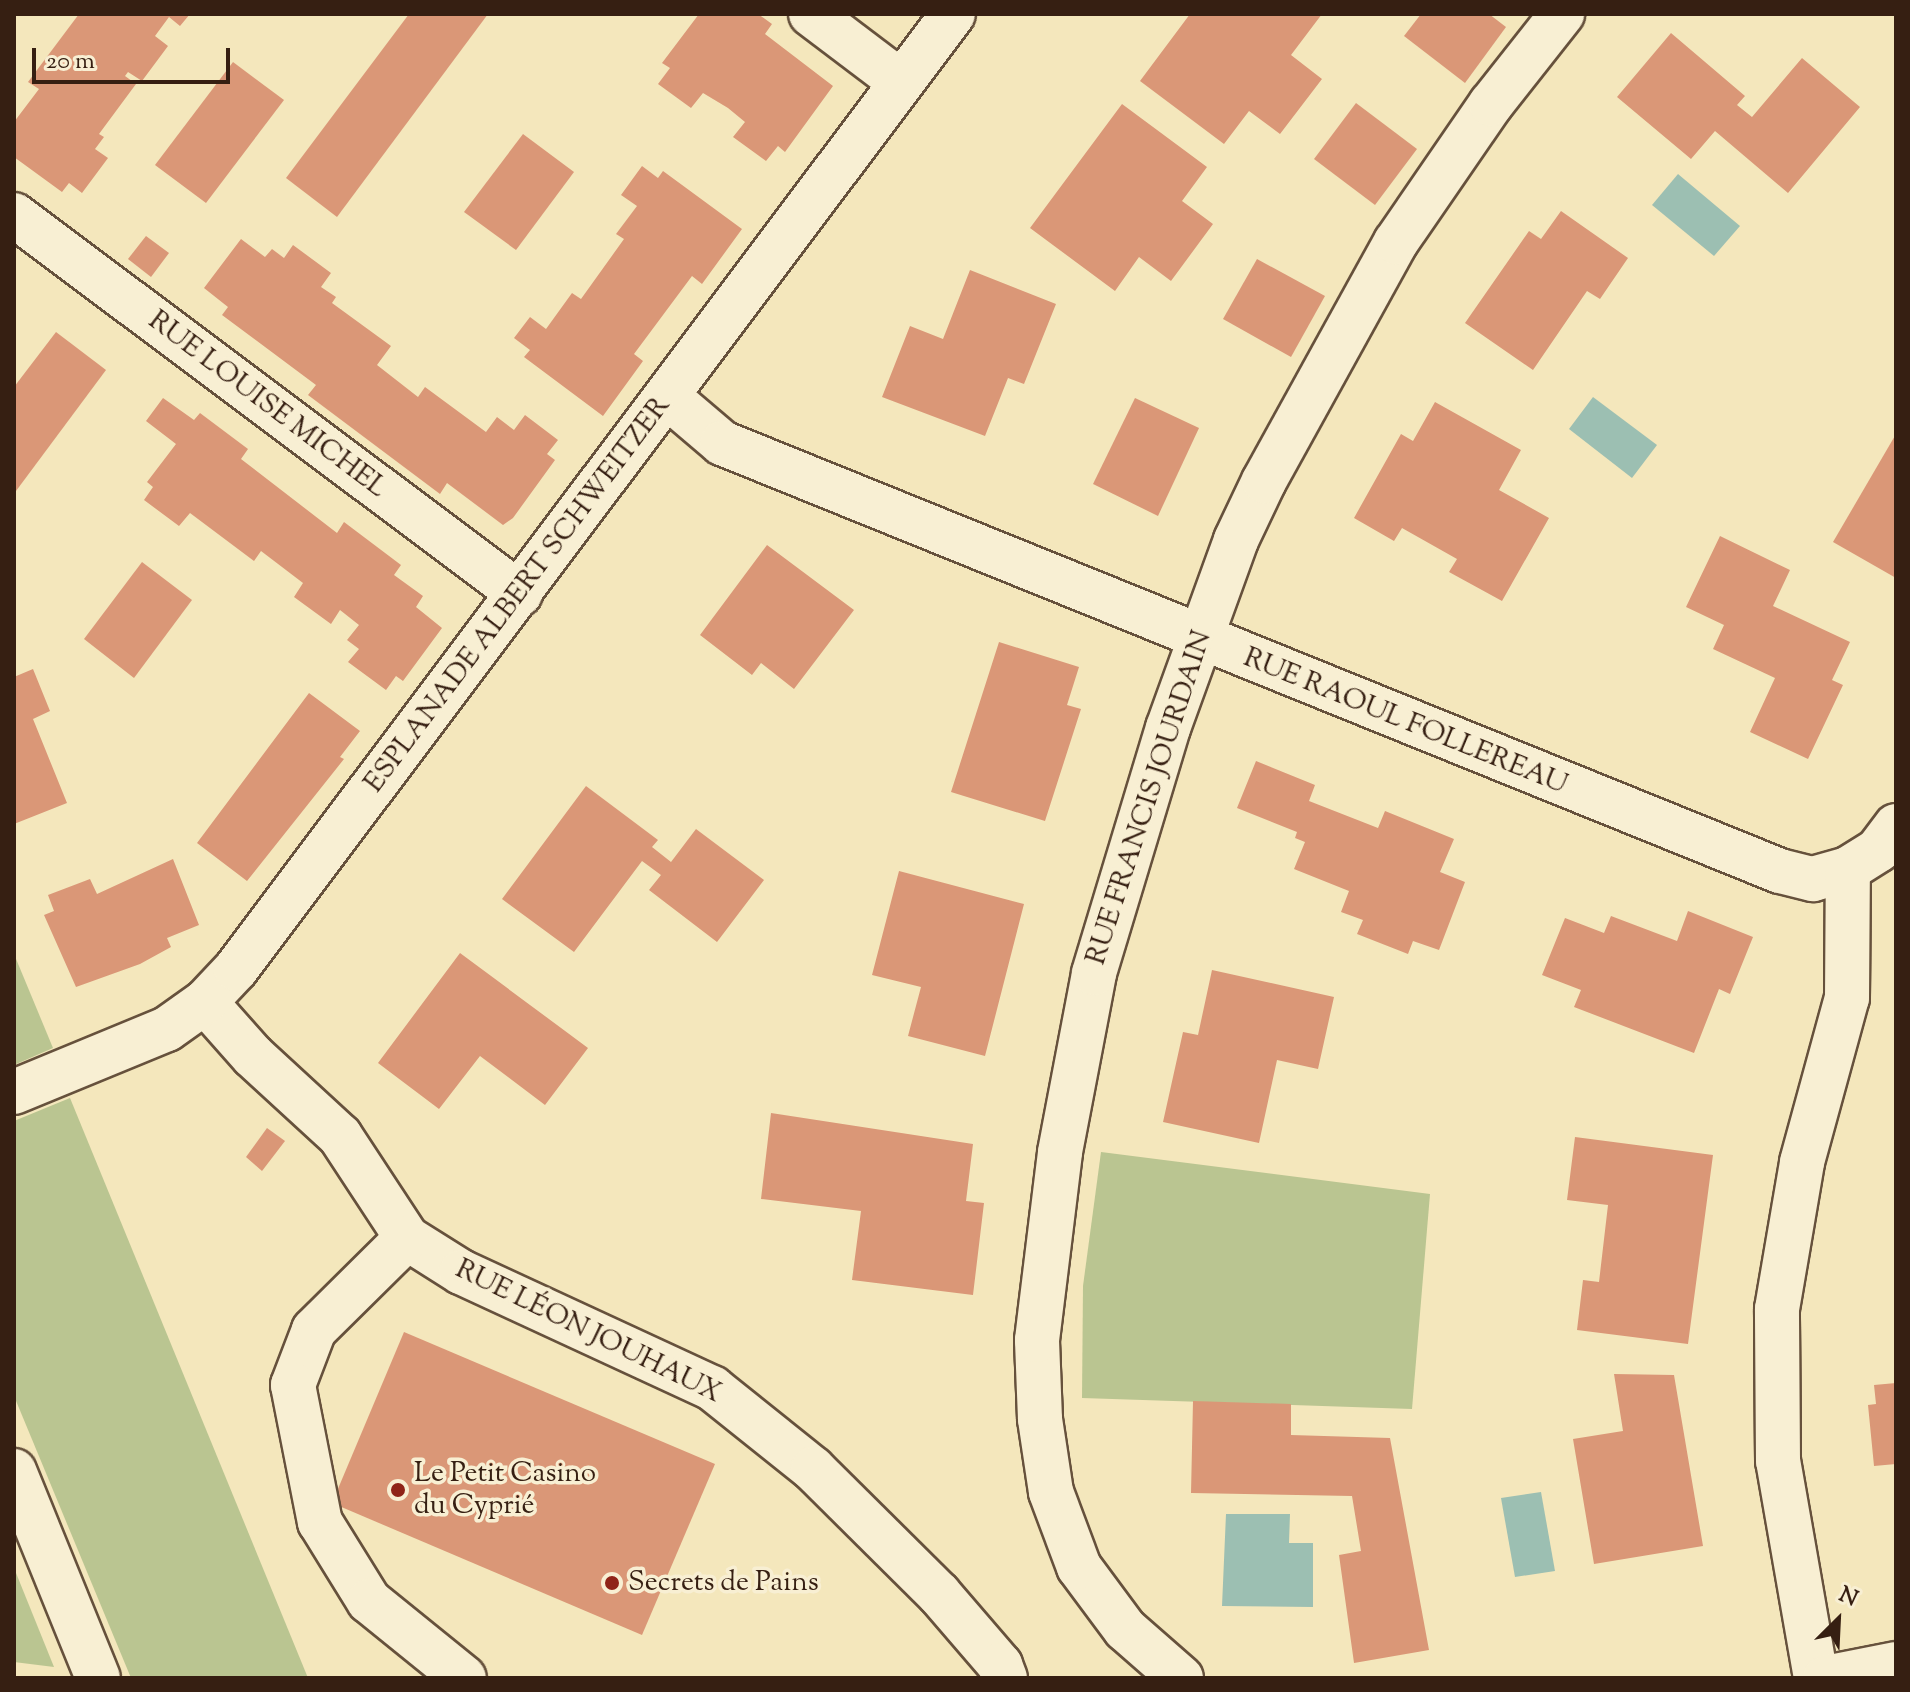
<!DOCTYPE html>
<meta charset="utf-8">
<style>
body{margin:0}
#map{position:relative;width:1910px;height:1692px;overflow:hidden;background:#f4e7bc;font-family:"Sorts Mill Goudy",serif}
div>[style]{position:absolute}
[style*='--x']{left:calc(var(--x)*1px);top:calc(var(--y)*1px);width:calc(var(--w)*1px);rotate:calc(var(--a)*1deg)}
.green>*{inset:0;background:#bac591}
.water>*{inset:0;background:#9cbfb2}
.building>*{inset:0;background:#da9777}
.roads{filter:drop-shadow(2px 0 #66513c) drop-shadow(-2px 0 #66513c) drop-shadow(0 2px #66513c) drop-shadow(0 -2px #66513c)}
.minor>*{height:44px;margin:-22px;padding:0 22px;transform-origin:22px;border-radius:22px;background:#f8efd3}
.dots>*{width:22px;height:22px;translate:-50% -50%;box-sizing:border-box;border:4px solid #f8efd3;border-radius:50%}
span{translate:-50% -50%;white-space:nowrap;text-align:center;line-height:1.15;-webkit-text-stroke:7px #f8efd3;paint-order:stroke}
.street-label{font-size:28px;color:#361f12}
.poi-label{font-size:28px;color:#361f12}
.left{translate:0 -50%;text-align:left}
.frame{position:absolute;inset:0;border:16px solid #361f12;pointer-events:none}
.north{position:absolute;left:1798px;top:1580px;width:80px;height:80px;-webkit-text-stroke:6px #f8efd3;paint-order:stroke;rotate:24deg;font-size:22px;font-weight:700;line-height:32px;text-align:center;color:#361f12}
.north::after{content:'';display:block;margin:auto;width:28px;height:36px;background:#361f12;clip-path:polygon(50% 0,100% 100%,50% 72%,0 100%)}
.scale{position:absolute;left:32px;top:48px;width:198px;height:36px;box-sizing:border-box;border:4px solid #361f12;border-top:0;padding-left:10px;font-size:24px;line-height:28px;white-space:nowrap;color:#361f12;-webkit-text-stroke:6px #f8efd3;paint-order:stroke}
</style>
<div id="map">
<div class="green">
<div style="clip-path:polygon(14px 954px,53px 1048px,14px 1065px)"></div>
<div style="clip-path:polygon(70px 1098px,308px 1678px,131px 1678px,14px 1396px,14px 1121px)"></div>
<div style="clip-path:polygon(1101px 1152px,1430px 1194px,1412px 1409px,1082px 1398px,1083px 1286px)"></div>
<div style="clip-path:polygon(14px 1568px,54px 1667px,14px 1662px)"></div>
</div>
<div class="water">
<div style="clip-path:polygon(1678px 174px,1740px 226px,1714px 256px,1652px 205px)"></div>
<div style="clip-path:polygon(1593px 397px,1657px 445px,1632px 478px,1569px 429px)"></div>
<div style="clip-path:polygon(1541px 1492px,1555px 1571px,1515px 1577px,1501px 1498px)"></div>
<div style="clip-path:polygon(1226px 1514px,1290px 1514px,1289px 1543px,1313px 1543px,1313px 1607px,1222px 1606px)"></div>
</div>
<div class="building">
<div style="clip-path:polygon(79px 14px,190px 14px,180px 26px,169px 17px,155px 36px,168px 46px,142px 81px,128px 72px,125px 76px,136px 84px,99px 134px,104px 137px,95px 149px,108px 158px,82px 193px,69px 183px,62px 192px,14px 157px,14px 122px,39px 89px,28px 82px)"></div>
<div style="clip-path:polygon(409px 14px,488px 14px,337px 217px,286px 178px)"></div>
<div style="clip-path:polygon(699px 14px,758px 14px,772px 24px,765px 34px,833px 86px,785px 152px,778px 146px,766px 161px,733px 137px,745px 122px,728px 108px,703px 93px,691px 108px,658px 84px,670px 68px,662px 63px)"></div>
<div style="clip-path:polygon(1190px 14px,1322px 14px,1291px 55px,1322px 79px,1280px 134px,1249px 111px,1224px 144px,1140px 81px)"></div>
<div style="clip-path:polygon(1421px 14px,1489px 14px,1506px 27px,1465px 83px,1404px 36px)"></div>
<div style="clip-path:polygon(1671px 33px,1745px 96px,1737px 105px,1752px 117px,1802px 58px,1860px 107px,1788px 193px,1715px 131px,1691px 159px,1617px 97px)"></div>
<div style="clip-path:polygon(233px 62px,284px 100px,206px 203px,155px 165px)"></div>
<div style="clip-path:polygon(1356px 103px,1417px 149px,1375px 205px,1314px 159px)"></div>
<div style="clip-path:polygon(1122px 104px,1207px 167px,1182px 201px,1213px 224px,1171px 281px,1139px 257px,1115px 291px,1030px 228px)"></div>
<div style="clip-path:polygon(523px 134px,574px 172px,516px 250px,464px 212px)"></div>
<div style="clip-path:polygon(642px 166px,658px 178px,663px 171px,742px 229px,702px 284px,692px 276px,634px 354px,643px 361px,603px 416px,524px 357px,530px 350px,514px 338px,530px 317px,546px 329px,572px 293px,581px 299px,624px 239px,616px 234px,637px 206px,621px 195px)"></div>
<div style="clip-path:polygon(1561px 211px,1628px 258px,1600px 299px,1587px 291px,1533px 370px,1465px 323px,1529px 231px,1541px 239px)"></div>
<div style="clip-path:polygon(146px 236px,169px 253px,151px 277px,128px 259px)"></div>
<div style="clip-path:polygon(241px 239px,265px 257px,272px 249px,284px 258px,293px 245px,331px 273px,321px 287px,336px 297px,332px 303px,391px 346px,377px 365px,418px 397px,425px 387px,486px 432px,497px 417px,514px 430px,525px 415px,558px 440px,547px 454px,555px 460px,513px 518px,503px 525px,447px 483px,440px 494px,308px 395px,316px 385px,222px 315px,228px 307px,204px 288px)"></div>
<div style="clip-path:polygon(1257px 259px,1325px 296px,1291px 357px,1223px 319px)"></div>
<div style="clip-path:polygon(970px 270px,1056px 304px,1024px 384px,1008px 378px,985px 436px,882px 397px,910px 326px,943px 339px)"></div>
<div style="clip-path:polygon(56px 332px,106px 370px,16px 491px,14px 387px)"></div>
<div style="clip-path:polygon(163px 398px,194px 420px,200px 413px,248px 449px,241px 459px,337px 533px,344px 522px,401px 565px,394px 575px,423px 596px,416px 607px,442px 628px,403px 681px,396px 676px,386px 690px,348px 662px,359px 649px,347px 640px,359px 625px,340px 610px,331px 624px,294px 597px,303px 583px,261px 551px,254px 561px,190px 513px,179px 526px,144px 500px,153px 487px,147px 482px,176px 444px,146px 421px)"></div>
<div style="clip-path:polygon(1135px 398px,1199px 428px,1158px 516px,1093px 484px)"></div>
<div style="clip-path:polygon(1435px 402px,1521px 450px,1499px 490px,1549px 518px,1502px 601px,1449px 572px,1457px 559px,1402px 528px,1394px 541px,1354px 518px,1401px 434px,1413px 441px)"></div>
<div style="clip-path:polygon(1896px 434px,1896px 578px,1833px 542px)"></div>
<div style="clip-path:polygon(1720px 536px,1790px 570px,1773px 606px,1850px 642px,1832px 680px,1843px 685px,1808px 759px,1750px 732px,1775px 678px,1713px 649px,1724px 625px,1686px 607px)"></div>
<div style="clip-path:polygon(767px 545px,854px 610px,794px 689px,761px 663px,752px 675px,700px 635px)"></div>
<div style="clip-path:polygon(142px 562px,192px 600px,134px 678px,84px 639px)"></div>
<div style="clip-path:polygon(999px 642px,1079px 667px,1067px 705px,1081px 709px,1045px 821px,951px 792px)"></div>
<div style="clip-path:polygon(33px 669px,50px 711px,33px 719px,67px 803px,14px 824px,14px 677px)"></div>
<div style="clip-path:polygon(309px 693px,360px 731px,340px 757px,344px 759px,247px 881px,197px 843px)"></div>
<div style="clip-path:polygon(1256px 761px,1315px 785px,1309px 801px,1378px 828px,1385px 811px,1454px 839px,1440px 872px,1465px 882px,1439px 950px,1413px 941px,1408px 954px,1357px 934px,1363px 920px,1341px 912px,1349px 891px,1294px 869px,1305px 842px,1295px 838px,1297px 832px,1237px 808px)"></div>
<div style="clip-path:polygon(586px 786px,658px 840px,652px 847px,671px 862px,696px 829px,764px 880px,717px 942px,649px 890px,661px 875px,642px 861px,574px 952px,502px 899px)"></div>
<div style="clip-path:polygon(173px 859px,199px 925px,167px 938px,171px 947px,140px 964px,76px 987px,44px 915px,54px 911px,48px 895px,90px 879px,97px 894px)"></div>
<div style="clip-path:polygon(899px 871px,1024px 904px,985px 1056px,908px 1036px,921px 987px,872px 975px)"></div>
<div style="clip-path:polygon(1688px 911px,1753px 937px,1730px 994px,1719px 989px,1694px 1053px,1574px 1007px,1581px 990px,1542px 975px,1565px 918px,1604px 933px,1611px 916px,1677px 941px)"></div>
<div style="clip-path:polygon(460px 953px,588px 1048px,545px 1105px,480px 1056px,439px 1109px,378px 1063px)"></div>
<div style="clip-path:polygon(1212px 970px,1334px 997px,1318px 1069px,1277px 1060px,1259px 1143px,1163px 1122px,1183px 1032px,1198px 1035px)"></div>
<div style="clip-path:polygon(771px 1113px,973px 1144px,966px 1201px,984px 1203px,973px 1295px,852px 1280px,861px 1211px,761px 1199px)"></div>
<div style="clip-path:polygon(267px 1128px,285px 1141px,262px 1171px,246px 1157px)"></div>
<div style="clip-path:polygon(1575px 1137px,1713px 1155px,1688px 1344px,1577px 1330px,1583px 1280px,1599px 1282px,1608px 1205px,1567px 1200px)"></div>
<div style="clip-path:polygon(404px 1332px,715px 1464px,642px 1635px,332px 1503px)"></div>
<div style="clip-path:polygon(1614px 1374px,1674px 1375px,1703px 1546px,1594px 1564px,1573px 1439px,1623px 1431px)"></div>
<div style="clip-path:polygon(1896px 1383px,1896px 1464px,1874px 1466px,1868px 1405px,1876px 1404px,1874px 1385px)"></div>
<div style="clip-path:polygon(1193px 1401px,1291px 1404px,1291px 1435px,1390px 1438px,1429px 1650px,1354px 1663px,1339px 1555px,1361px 1551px,1352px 1496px,1191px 1493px)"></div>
</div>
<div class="roads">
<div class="minor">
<div style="--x:811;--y:14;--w:113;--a:37.1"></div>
<div style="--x:14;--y:215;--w:632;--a:36.83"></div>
<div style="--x:668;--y:397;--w:71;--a:40.4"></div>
<div style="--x:722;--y:443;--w:1141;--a:22.03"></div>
<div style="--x:1780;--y:871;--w:34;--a:14"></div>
<div style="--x:1813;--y:879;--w:36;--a:-16"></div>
<div style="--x:1848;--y:869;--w:36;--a:-32"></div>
<div style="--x:1878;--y:850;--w:30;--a:-53"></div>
<div style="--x:205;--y:1002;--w:72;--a:48.4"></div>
<div style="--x:253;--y:1056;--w:118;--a:42.6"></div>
<div style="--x:340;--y:1136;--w:122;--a:56.7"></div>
<div style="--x:407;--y:1238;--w:64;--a:32.2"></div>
<div style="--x:461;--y:1272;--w:277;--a:24.8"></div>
<div style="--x:712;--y:1388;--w:129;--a:38.7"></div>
<div style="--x:813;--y:1469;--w:177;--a:44.8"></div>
<div style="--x:939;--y:1594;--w:94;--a:49.3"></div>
<div style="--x:1000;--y:1665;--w:14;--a:69"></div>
<div style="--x:14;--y:1092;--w:165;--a:-22.4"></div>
<div style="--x:167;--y:1029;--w:47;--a:-35.4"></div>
<div style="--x:205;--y:1002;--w:45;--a:-46.8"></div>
<div style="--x:236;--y:969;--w:1194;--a:-53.1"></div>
<div style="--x:407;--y:1238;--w:131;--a:135.3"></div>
<div style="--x:314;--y:1330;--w:59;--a:110.9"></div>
<div style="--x:293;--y:1385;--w:140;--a:78.9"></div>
<div style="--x:320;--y:1522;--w:93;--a:58.2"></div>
<div style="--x:369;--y:1601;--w:122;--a:39"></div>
<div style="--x:14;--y:1471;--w:223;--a:67.9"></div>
<div style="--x:1181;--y:1678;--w:74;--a:-138.8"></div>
<div style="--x:1125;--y:1629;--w:77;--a:-126.6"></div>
<div style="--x:1079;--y:1567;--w:80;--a:-110.5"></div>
<div style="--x:1051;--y:1492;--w:74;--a:-98.6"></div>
<div style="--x:1040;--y:1419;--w:79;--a:-92.2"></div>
<div style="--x:1037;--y:1340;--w:189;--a:-83"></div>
<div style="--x:1060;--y:1152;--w:182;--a:-79.2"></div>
<div style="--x:1094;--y:973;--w:256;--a:-73.2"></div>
<div style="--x:1168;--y:728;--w:200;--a:-70.1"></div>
<div style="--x:1236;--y:540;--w:65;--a:-64.6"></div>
<div style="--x:1264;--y:481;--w:273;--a:-61.1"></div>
<div style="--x:1396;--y:242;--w:168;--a:-55.5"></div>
<div style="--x:1491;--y:104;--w:115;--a:-51.7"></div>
<div style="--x:1816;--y:1678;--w:220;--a:-99.9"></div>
<div style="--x:1778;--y:1461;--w:152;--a:-90.4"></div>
<div style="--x:1777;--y:1309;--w:149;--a:-80.3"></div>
<div style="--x:1802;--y:1162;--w:170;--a:-74.7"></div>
<div style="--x:1847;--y:998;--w:129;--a:-89.6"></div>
<div style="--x:1825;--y:1678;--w:72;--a:-11.2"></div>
</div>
</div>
<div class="dots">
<div style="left:398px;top:1490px;background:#8f2418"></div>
<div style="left:612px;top:1583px;background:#8f2418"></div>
</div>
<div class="street-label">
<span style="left:267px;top:405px;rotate:37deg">RUE LOUISE MICHEL</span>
<span style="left:518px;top:595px;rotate:-53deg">ESPLANADE ALBERT SCHWEITZER</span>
<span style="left:1405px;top:722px;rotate:22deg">RUE RAOUL FOLLEREAU</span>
<span style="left:1150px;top:798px;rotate:-72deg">RUE FRANCIS JOURDAIN</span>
<span style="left:588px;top:1332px;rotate:26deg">RUE LÉON JOUHAUX</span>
</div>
<div class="poi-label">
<span class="left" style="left:414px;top:1490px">Le Petit Casino<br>du Cyprié</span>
<span class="left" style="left:628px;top:1583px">Secrets de Pains</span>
</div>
<div class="frame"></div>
<div class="north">N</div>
<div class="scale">20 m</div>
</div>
